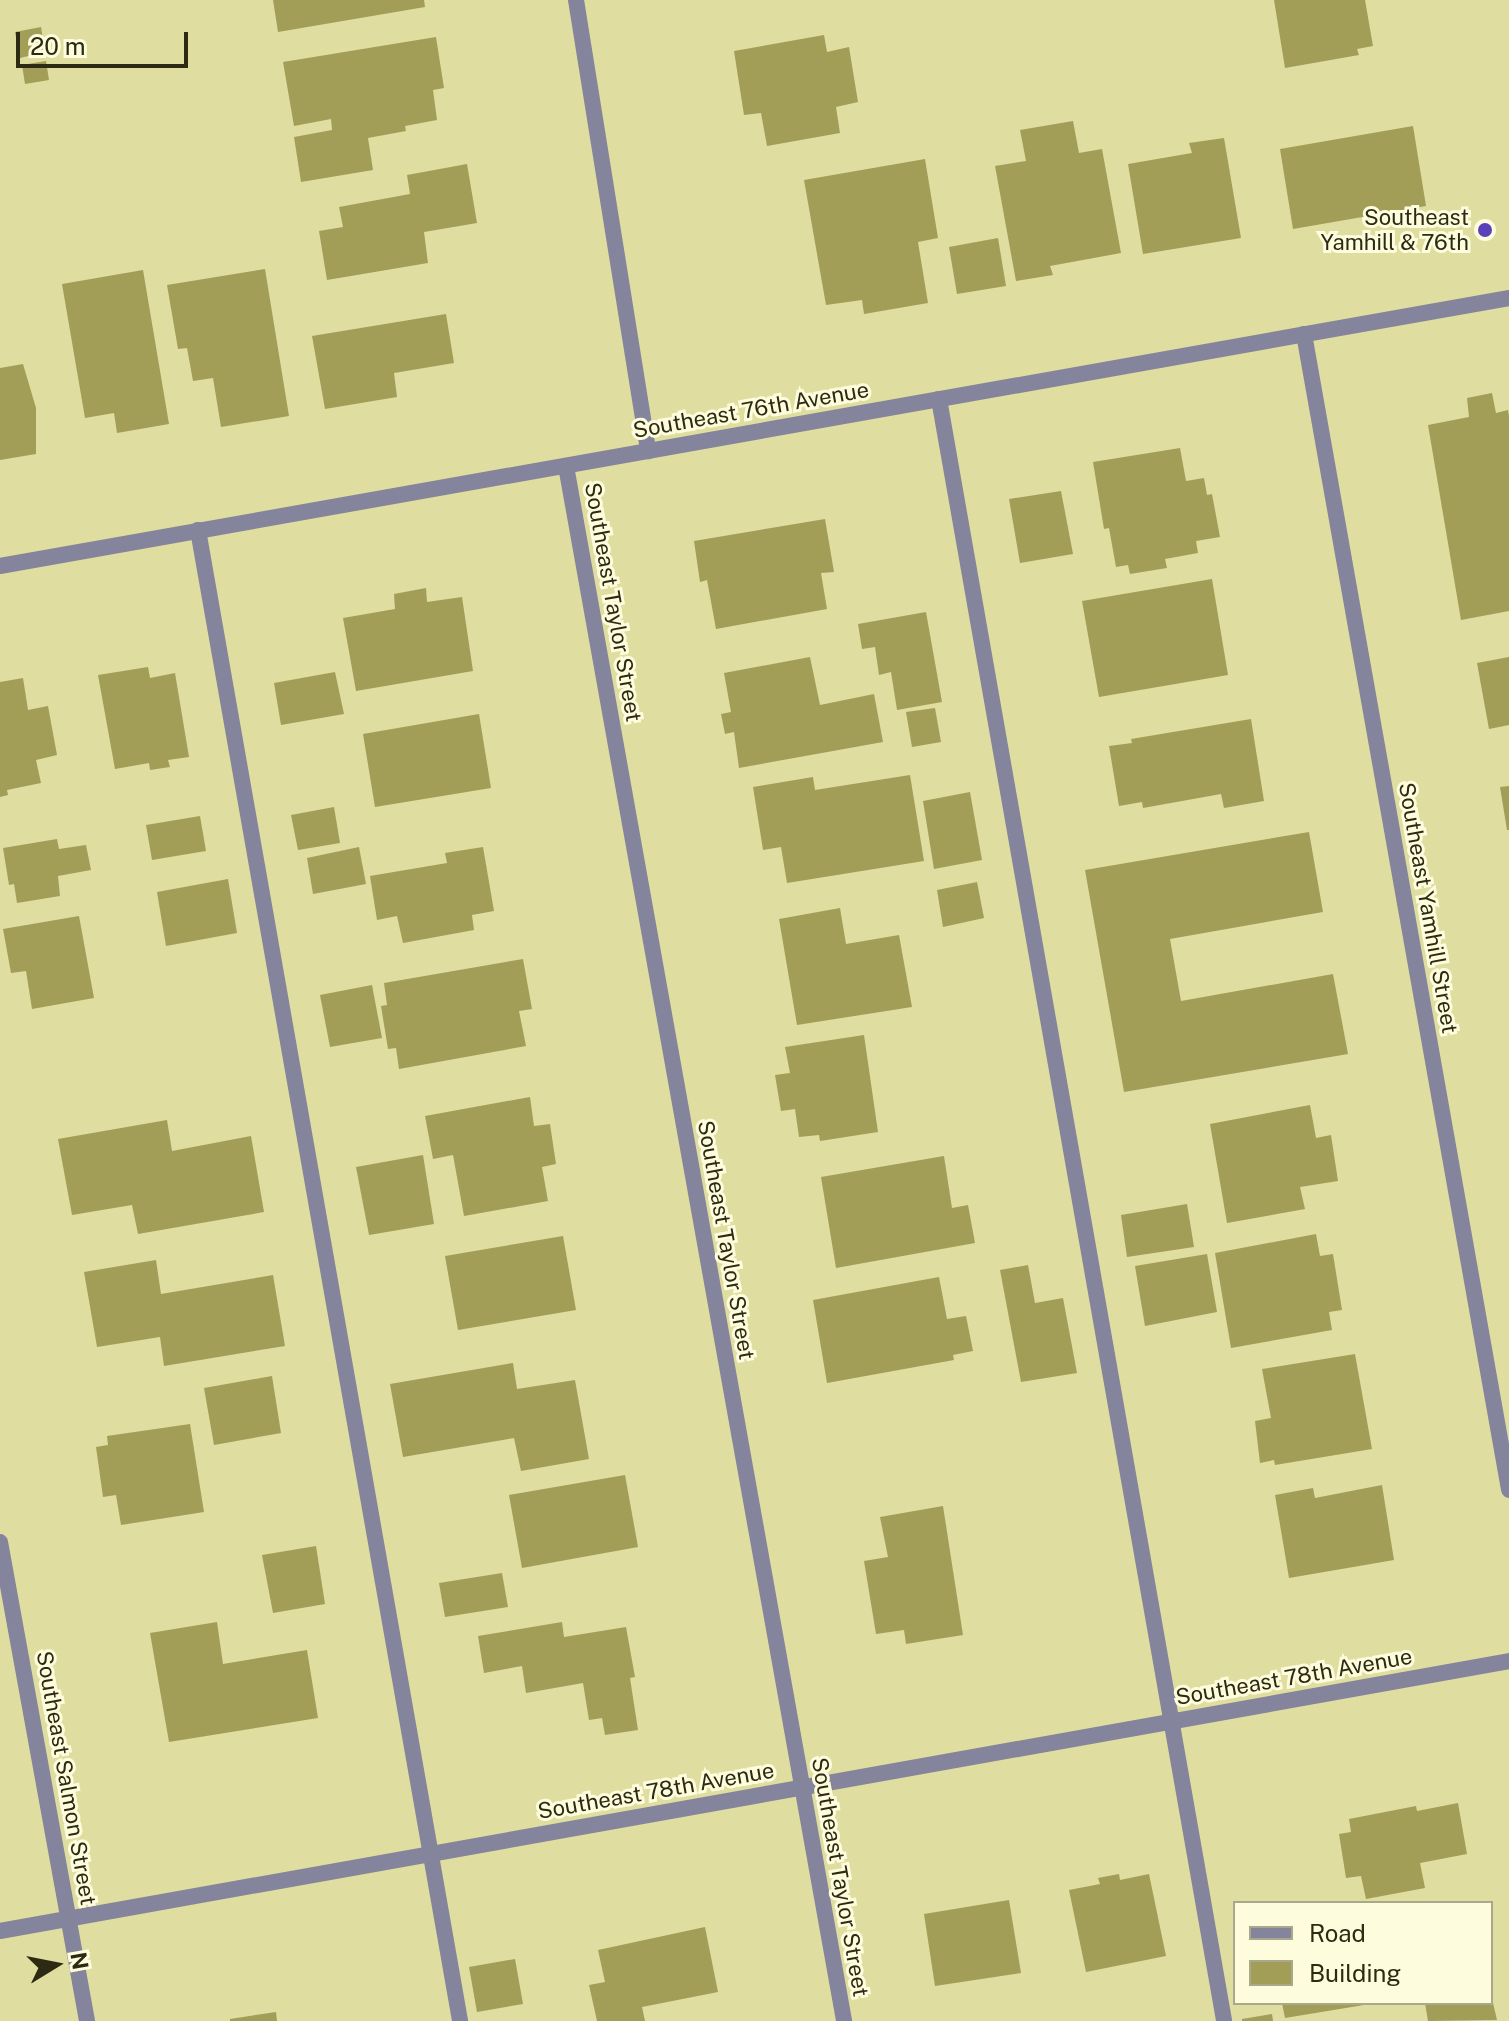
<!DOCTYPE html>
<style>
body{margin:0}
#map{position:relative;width:1509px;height:2021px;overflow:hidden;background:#dfdd9f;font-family:"Public Sans",sans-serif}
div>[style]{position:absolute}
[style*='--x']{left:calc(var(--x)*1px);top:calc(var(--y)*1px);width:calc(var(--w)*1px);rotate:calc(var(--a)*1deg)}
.building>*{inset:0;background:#a29e57}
.lane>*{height:16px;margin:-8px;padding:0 8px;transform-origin:8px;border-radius:8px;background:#84849c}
.street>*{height:16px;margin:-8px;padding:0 8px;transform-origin:8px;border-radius:8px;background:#84849c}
.dots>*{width:22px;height:22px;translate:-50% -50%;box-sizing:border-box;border:4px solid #fdfcdd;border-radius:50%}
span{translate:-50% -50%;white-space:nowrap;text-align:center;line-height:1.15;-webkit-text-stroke:6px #fdfcdd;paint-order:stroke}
.poi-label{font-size:22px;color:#2c2a12}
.right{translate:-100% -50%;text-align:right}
.street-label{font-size:22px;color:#2c2a12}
.legend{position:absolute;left:1233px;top:1901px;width:260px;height:104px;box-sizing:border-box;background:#fdfcdd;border:2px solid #a9a88c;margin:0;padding:10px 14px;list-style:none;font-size:24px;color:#2c2a12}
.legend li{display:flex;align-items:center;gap:16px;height:40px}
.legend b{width:40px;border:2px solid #a9a88c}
.north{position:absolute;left:16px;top:1925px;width:80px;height:80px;-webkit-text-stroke:6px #fdfcdd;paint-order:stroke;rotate:80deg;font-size:22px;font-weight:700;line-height:32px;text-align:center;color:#2c2a12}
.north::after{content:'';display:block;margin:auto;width:28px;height:36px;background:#2c2a12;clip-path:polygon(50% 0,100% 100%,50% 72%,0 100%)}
.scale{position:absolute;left:16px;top:32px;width:172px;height:36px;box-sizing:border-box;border:4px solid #2c2a12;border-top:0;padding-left:10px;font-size:24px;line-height:28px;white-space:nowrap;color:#2c2a12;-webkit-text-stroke:6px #fdfcdd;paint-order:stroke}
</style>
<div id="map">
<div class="building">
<div style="clip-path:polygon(273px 0,424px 0,425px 7px,278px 32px)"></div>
<div style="clip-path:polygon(1274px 0,1365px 0,1373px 46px,1357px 49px,1359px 55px,1285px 68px)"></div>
<div style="clip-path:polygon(41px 27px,45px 52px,20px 58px,15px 32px)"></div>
<div style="clip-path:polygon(824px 35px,827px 52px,849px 47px,858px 102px,836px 107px,840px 133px,767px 146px,761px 113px,744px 115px,734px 51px)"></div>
<div style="clip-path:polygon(436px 37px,444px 88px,433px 90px,437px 120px,405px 126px,406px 131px,368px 138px,373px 170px,301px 182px,294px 137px,332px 130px,331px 119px,294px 126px,283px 62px)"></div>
<div style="clip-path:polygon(46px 61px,49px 80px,25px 84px,22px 65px)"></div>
<div style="clip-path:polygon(1073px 121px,1079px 153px,1102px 149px,1121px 253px,1050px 266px,1053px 275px,1016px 281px,995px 166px,1026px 161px,1020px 130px)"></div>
<div style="clip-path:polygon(1413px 126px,1426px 206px,1293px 229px,1280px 149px)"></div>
<div style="clip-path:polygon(1224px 138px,1241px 238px,1143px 254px,1128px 164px,1192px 153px,1189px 143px)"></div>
<div style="clip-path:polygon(925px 159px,938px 238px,918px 242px,928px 303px,864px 314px,862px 300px,826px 305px,804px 180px)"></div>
<div style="clip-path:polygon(467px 164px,477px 223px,424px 232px,428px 263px,327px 280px,319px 231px,343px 227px,339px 207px,410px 194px,407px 175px)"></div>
<div style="clip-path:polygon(998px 238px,1006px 286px,957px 294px,949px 247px)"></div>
<div style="clip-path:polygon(265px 269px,289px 416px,221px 427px,213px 378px,193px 381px,187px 348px,178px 349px,167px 285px)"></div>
<div style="clip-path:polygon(143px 270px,169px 424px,117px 433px,114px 413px,85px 418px,62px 284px)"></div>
<div style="clip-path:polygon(446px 314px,454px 363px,394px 373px,397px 397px,325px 409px,312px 336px)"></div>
<div style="clip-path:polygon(23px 364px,36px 408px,36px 454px,0 460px,0 368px)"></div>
<div style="clip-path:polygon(1492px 393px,1496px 413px,1508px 410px,1509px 416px,1509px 611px,1461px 620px,1428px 425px,1469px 417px,1467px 398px)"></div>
<div style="clip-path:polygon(1180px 448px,1186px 481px,1204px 478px,1207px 495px,1212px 494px,1220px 537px,1196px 541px,1198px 553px,1165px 559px,1167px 568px,1130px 574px,1128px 565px,1116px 567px,1109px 528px,1104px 529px,1093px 462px)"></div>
<div style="clip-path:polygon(1061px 491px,1073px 554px,1020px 563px,1009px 499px)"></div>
<div style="clip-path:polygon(825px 519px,834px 572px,821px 573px,827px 609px,716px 629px,707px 580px,700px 582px,694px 541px)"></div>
<div style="clip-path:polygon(1212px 579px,1228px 675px,1099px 697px,1082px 601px)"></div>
<div style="clip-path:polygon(426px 588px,427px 602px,462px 597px,473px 671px,356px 691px,343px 618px,395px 609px,394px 594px)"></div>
<div style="clip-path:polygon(926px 612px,942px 702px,897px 710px,891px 672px,879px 675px,875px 647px,862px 649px,858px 624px)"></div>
<div style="clip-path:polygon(810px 657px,820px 705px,874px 694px,883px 742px,739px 768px,734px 732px,725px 734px,721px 714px,731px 712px,724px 673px)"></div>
<div style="clip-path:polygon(1509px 657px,1509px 725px,1489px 729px,1477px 663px)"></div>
<div style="clip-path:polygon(148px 667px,150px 678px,175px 673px,189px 757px,168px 760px,170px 767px,150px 770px,149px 763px,115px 769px,98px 675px)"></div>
<div style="clip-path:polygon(335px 672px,344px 714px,281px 725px,274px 683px)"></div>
<div style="clip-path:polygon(23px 678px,28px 710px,48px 706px,57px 755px,36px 760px,41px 783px,7px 790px,8px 795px,0 797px,0 682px)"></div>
<div style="clip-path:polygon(935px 708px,941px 742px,912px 747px,906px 712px)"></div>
<div style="clip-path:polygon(479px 714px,491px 788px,375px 807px,363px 734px)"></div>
<div style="clip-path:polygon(1251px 719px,1264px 801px,1224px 808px,1221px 794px,1143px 808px,1142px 802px,1119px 806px,1109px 746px,1132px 743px,1131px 739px)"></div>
<div style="clip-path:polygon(910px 775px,924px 861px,787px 883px,781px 847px,763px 850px,753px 787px,813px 777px,815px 790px)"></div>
<div style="clip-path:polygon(1509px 786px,1509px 830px,1507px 830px,1500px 787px)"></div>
<div style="clip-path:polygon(970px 792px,982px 860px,934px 869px,923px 801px)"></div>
<div style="clip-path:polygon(334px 807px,340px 843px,298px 850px,291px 815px)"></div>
<div style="clip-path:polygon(200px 816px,206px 851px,152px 860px,146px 825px)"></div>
<div style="clip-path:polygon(1309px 832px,1323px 912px,1170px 939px,1181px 1001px,1333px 974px,1348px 1054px,1124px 1092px,1085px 870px)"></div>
<div style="clip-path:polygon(57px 839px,59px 849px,86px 845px,91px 870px,58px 876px,60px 896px,17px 903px,14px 884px,9px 885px,3px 848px)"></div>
<div style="clip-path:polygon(359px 847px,366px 884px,313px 894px,307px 858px)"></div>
<div style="clip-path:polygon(483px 847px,494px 911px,472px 915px,474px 930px,403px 943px,397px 916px,377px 920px,370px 876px,447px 863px,445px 853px)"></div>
<div style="clip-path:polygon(228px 879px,237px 933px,166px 946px,157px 892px)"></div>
<div style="clip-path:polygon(977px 882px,984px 918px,943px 927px,937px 890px)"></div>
<div style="clip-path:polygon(840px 908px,846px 944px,899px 935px,912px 1007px,797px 1025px,779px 919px)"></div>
<div style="clip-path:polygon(79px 916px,94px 998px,32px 1009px,26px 971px,11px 973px,3px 929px)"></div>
<div style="clip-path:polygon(523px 959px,532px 1009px,519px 1011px,526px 1046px,399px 1069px,396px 1048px,388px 1049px,381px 1006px,387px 1005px,384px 983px)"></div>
<div style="clip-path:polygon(372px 985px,382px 1038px,330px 1047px,320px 995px)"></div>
<div style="clip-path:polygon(864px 1035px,878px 1132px,820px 1141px,819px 1135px,799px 1137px,795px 1109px,781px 1111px,775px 1075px,790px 1073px,785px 1047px)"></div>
<div style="clip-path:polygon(530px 1097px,534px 1126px,550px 1124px,556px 1164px,542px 1167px,548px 1201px,464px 1216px,453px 1155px,433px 1159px,425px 1116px)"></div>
<div style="clip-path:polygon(1310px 1105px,1316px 1138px,1331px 1135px,1338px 1181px,1300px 1187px,1305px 1209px,1227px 1223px,1210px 1124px)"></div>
<div style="clip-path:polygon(167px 1120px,172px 1151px,251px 1136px,264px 1212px,138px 1234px,132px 1205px,72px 1215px,58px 1139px)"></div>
<div style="clip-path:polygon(423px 1155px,434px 1224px,369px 1235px,356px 1167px)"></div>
<div style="clip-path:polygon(944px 1156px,952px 1208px,968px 1205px,975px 1243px,836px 1268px,821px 1177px)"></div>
<div style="clip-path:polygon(1187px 1204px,1194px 1247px,1127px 1257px,1121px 1215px)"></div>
<div style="clip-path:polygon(1316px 1234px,1320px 1256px,1333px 1254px,1342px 1310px,1329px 1312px,1332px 1330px,1231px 1348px,1215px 1253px)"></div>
<div style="clip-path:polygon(563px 1236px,576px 1310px,458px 1330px,445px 1256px)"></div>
<div style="clip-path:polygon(1207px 1254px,1217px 1312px,1145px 1326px,1135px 1266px)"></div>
<div style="clip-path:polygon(156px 1260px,161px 1294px,273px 1275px,285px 1346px,164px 1366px,160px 1337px,97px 1347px,84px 1272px)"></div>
<div style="clip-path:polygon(1028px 1265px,1035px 1303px,1063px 1298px,1077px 1373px,1021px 1382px,1000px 1270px)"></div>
<div style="clip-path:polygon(939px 1277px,947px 1319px,966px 1316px,973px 1351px,953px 1355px,954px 1360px,827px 1383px,813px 1300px)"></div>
<div style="clip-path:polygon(1355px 1354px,1372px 1449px,1275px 1465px,1274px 1460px,1260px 1463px,1255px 1421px,1271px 1418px,1262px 1369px)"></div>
<div style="clip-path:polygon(513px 1363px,517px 1389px,575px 1380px,589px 1459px,521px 1471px,514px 1438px,403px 1457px,390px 1384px)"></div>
<div style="clip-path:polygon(272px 1376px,281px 1433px,214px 1445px,204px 1388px)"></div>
<div style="clip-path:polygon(190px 1424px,204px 1512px,121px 1525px,116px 1495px,103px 1497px,96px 1447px,108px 1445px,107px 1436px)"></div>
<div style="clip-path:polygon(625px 1475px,638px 1547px,522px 1568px,509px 1495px)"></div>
<div style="clip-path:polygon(1382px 1485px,1394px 1560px,1289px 1578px,1275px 1495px,1313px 1488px,1315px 1498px)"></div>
<div style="clip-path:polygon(943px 1506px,963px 1635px,906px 1644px,904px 1630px,876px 1634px,864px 1561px,888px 1557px,880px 1517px)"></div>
<div style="clip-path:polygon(316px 1546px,325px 1604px,273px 1613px,262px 1555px)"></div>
<div style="clip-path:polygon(502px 1573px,508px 1607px,445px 1617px,439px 1583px)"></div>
<div style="clip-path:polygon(217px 1622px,223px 1664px,307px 1650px,318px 1718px,169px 1742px,150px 1633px)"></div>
<div style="clip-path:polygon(562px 1622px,564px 1637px,626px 1627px,635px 1677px,630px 1678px,638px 1730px,605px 1735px,602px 1718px,589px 1720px,583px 1683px,526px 1693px,522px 1666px,484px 1673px,478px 1636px)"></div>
<div style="clip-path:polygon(1458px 1803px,1467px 1854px,1420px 1863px,1425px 1888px,1366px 1899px,1361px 1876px,1346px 1878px,1339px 1834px,1351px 1832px,1349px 1819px,1416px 1806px,1417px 1811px)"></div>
<div style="clip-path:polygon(1119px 1874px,1120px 1880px,1149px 1874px,1166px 1956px,1086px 1972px,1069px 1890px,1100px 1884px,1098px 1878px)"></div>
<div style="clip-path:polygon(1009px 1900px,1021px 1973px,935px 1986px,924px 1914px)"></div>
<div style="clip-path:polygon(705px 1927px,718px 1992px,642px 2007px,645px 2021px,597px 2021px,589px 1985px,605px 1982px,598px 1950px)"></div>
<div style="clip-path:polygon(515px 1959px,523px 2004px,477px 2012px,469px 1967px)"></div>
<div style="clip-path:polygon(1282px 2003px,1364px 2003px,1364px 2005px,1285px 2018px)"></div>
<div style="clip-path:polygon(1425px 2003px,1493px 2003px,1497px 2020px,1428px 2021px)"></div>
<div style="clip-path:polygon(276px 2012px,277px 2021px,230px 2021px,230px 2019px)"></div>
<div style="clip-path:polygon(1272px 2014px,1273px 2021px,1242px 2021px,1242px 2019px)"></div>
</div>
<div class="lane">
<div style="--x:939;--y:399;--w:1647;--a:80.03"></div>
<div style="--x:198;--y:530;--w:1514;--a:80.03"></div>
</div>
<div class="street">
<div style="--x:576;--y:0;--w:457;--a:80.9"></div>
<div style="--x:1304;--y:334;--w:1174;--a:79.94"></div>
<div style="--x:566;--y:466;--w:1580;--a:79.86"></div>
<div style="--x:0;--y:566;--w:1533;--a:-10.07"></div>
<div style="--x:0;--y:1542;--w:487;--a:79.7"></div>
<div style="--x:0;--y:1931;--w:1533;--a:-10.14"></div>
</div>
<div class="dots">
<div style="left:1485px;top:230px;background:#5841b9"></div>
</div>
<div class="poi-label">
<span class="right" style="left:1469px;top:230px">Southeast<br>Yamhill &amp; 76th</span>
</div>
<div class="street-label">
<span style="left:751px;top:410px;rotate:-10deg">Southeast 76th Avenue</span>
<span style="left:613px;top:602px;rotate:80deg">Southeast Taylor Street</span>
<span style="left:1428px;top:908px;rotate:80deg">Southeast Yamhill Street</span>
<span style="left:726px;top:1240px;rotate:80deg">Southeast Taylor Street</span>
<span style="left:1294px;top:1677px;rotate:-10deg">Southeast 78th Avenue</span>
<span style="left:66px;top:1778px;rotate:80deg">Southeast Salmon Street</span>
<span style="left:656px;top:1791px;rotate:-10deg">Southeast 78th Avenue</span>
<span style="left:840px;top:1877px;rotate:80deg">Southeast Taylor Street</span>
</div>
<ul class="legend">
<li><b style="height:10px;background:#84849c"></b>Road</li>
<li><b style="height:22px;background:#a29e57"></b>Building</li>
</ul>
<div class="north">N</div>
<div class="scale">20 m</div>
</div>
